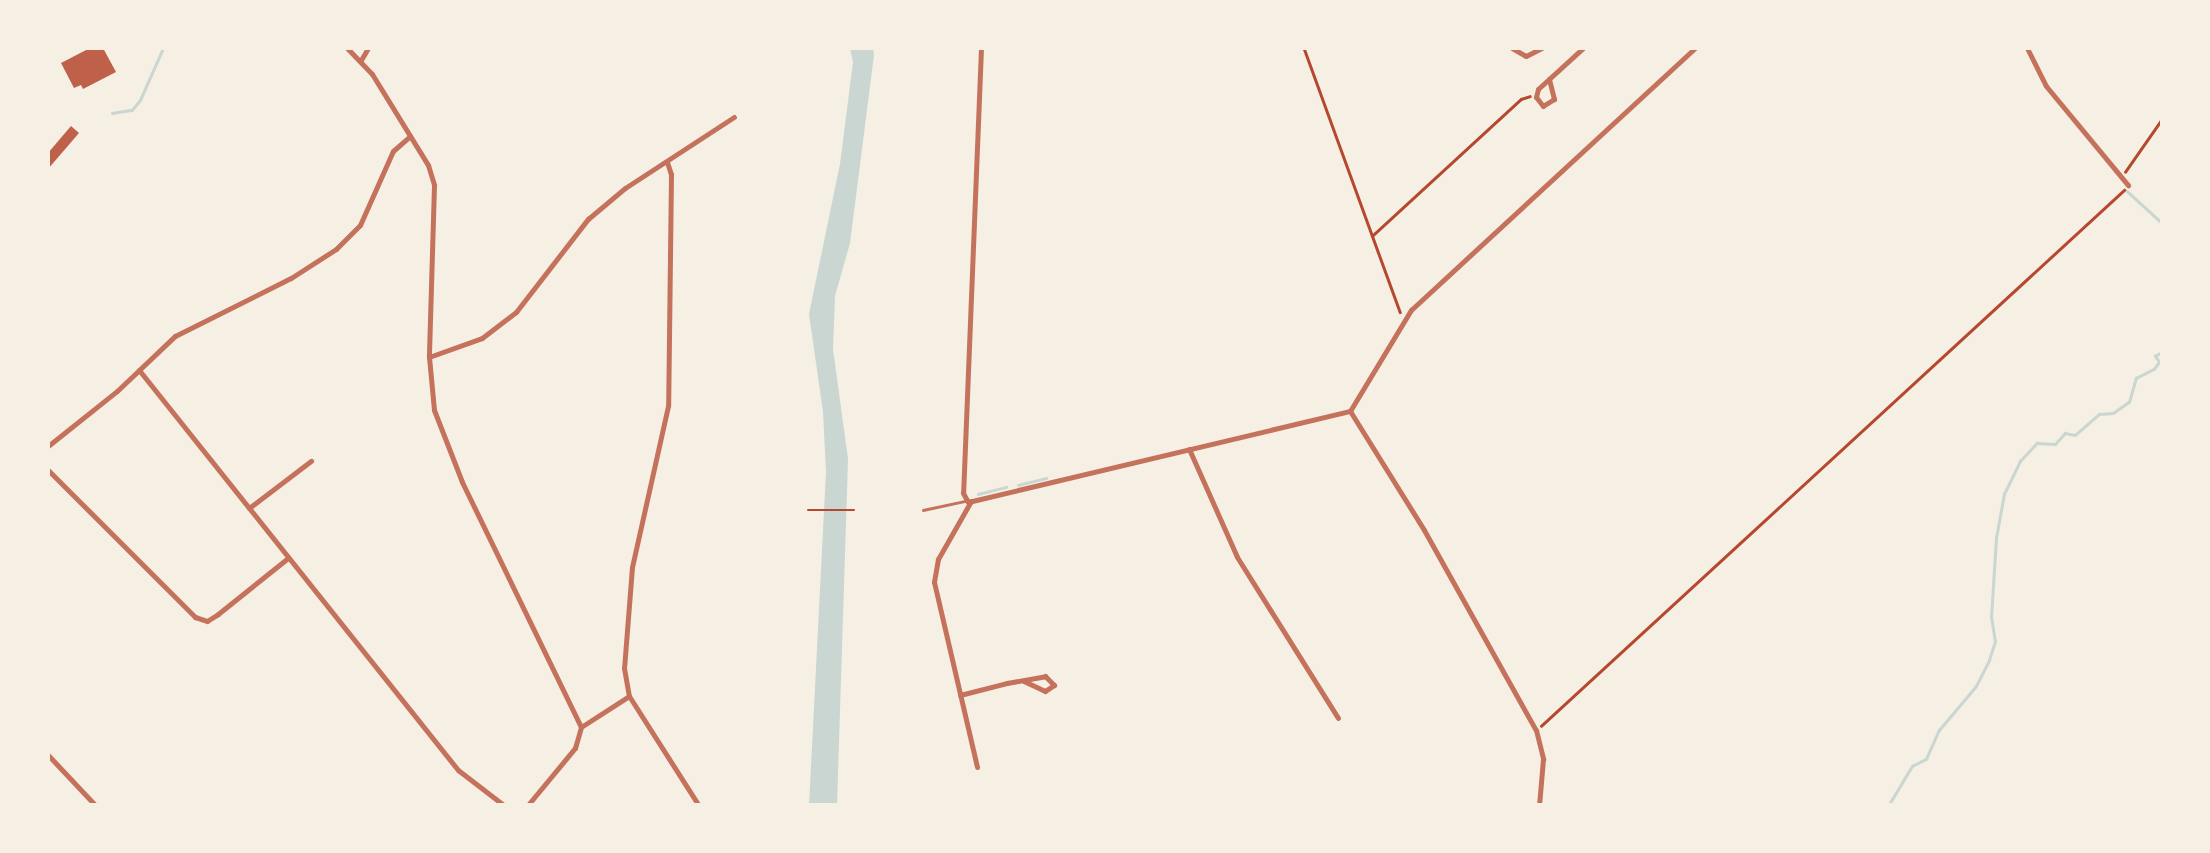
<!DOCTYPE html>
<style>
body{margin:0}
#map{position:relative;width:2210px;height:853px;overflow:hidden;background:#f6efe4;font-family:Helvetica,sans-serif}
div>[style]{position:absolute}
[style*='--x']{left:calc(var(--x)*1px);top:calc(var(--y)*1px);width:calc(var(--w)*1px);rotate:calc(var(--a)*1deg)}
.water>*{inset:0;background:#c9d6d2}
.stream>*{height:2.5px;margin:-1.25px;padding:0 1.25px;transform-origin:1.25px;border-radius:1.25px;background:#c9d6d2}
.building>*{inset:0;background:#bf614a}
.path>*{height:2.5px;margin:-1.25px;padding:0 1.25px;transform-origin:1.25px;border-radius:1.25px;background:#b5482f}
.service>*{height:2.5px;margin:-1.25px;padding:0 1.25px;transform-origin:1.25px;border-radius:1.25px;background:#c5725c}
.minor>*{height:5px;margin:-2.5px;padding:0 2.5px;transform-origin:2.5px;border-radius:2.5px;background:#c5725c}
span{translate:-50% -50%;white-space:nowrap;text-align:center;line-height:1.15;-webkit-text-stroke:8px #f6efe4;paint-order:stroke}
.frame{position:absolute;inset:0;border:50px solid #f6efe4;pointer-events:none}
</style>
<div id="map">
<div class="water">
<div style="clip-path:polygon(850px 48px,873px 48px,874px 55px,850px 243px,835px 296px,833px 349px,848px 459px,837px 805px,809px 806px,826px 472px,823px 412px,809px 314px,840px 164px,853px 62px)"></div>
</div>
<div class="stream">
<div style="--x:112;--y:113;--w:20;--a:-9"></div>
<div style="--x:132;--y:110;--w:13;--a:-51"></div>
<div style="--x:140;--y:100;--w:57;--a:-66.1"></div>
<div style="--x:2127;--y:191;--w:47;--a:42.4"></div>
<div style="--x:1018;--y:485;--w:29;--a:-14"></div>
<div style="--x:978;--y:494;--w:29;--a:-14"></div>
<div style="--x:1888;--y:806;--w:47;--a:-59"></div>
<div style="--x:1912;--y:766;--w:16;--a:-27"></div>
<div style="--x:1926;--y:759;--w:32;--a:-66"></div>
<div style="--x:1939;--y:730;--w:57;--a:-49.9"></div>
<div style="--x:1976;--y:686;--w:29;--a:-63"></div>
<div style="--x:1989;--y:660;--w:19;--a:-72"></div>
<div style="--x:1995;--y:642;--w:24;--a:-99"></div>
<div style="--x:1991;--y:618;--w:80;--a:-86.4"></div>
<div style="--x:1996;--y:538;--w:45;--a:-79.7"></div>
<div style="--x:2004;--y:494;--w:37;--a:-64"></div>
<div style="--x:2020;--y:461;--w:25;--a:-47"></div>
<div style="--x:2037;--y:443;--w:18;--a:3"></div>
<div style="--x:2055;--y:444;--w:15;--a:-48"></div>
<div style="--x:2065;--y:433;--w:10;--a:11"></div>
<div style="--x:2075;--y:435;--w:32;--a:-41"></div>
<div style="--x:2099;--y:414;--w:14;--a:-4"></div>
<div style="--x:2113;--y:413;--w:19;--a:-35"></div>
<div style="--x:2129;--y:402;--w:25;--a:-74"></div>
<div style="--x:2136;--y:378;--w:20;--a:-27"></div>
<div style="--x:2154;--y:369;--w:9;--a:-54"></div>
<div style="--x:2159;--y:362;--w:7;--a:-124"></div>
<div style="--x:2155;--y:356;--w:8;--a:-30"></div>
</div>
<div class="building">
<div style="clip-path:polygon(90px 48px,103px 48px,116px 72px,83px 89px,81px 85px,74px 88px,61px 63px)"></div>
<div style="clip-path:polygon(71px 126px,79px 133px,48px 169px,48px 153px)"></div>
</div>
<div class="path">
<div style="--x:1304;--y:48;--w:281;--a:70"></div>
<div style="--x:2125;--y:172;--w:65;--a:-55.1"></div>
<div style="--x:1372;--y:236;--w:202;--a:-42.6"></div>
<div style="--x:1521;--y:99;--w:9;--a:-18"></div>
<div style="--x:808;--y:510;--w:46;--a:0"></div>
<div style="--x:1541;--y:726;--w:792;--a:-42.59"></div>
</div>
<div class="service">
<div style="--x:923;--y:510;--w:43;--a:-12.1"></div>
</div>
<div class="minor">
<div style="--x:347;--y:48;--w:36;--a:46"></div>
<div style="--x:372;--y:74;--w:107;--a:58.4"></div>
<div style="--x:428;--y:165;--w:21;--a:73"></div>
<div style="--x:434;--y:185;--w:172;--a:91.7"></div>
<div style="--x:429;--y:357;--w:53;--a:84.6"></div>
<div style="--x:434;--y:410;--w:77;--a:68.7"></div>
<div style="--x:462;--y:482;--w:272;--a:64.1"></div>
<div style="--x:981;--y:48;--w:445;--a:92.3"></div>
<div style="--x:963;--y:493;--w:10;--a:61"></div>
<div style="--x:968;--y:502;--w:393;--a:-13.4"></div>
<div style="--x:1350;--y:411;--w:118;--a:-58.9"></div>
<div style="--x:1411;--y:310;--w:386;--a:-42.7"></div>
<div style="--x:1512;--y:48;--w:16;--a:30"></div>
<div style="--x:1526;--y:56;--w:18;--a:-27"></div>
<div style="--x:2027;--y:48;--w:42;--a:63.4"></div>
<div style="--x:2046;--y:86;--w:129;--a:50.4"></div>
<div style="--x:361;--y:60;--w:14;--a:-60"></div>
<div style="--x:1549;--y:79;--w:21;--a:76"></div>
<div style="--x:1554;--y:99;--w:13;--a:148"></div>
<div style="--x:1543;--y:106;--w:11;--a:-128"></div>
<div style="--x:1536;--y:97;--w:8;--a:-76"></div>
<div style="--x:1538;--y:89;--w:61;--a:-42.3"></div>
<div style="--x:667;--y:162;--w:13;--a:72"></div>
<div style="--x:671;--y:174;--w:232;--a:90.7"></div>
<div style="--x:668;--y:406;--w:165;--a:102.6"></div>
<div style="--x:632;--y:567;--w:101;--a:94.5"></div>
<div style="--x:624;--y:668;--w:28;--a:80"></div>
<div style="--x:629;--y:696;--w:130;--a:57.5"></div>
<div style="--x:429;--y:357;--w:56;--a:-19.7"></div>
<div style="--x:482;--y:338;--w:43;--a:-37.4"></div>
<div style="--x:516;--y:312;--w:118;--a:-52.3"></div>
<div style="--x:588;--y:219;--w:48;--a:-40"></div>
<div style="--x:625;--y:188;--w:130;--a:-33.1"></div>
<div style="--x:139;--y:370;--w:512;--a:51.43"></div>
<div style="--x:458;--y:770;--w:59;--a:37.5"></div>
<div style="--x:1350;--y:411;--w:140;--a:58.1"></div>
<div style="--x:1424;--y:530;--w:229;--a:60.8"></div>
<div style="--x:1536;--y:730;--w:30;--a:76"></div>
<div style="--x:1543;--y:759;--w:47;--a:94.9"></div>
<div style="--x:48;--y:446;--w:88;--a:-38.6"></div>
<div style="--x:117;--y:391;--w:80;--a:-43.5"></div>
<div style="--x:175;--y:336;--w:130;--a:-26.6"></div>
<div style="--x:291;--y:278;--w:54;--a:-32.8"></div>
<div style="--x:336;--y:249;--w:34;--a:-45"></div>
<div style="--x:360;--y:225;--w:81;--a:-66"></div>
<div style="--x:393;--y:151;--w:21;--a:-41"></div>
<div style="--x:1189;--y:449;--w:118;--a:66"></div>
<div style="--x:1237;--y:557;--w:190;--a:57.9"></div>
<div style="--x:48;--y:470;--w:208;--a:45"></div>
<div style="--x:195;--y:617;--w:13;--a:18"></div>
<div style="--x:207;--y:621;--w:13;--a:-32"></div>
<div style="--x:218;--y:614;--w:90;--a:-38.7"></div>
<div style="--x:971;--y:501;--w:67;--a:119.6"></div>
<div style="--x:938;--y:559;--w:23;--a:100"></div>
<div style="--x:934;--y:582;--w:190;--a:76.9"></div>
<div style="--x:249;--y:508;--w:78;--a:-37.2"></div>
<div style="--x:960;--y:695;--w:49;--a:-14.3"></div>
<div style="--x:1007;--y:683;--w:39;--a:-10"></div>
<div style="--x:1045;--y:676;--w:13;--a:45"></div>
<div style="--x:1054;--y:685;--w:11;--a:146"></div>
<div style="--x:1045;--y:691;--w:23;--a:-155"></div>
<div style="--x:48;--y:755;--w:70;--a:46.7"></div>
<div style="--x:527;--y:806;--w:75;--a:-50.4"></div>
<div style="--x:575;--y:748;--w:22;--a:-74"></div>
<div style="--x:581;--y:727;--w:57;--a:-32.9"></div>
</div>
<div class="frame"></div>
</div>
